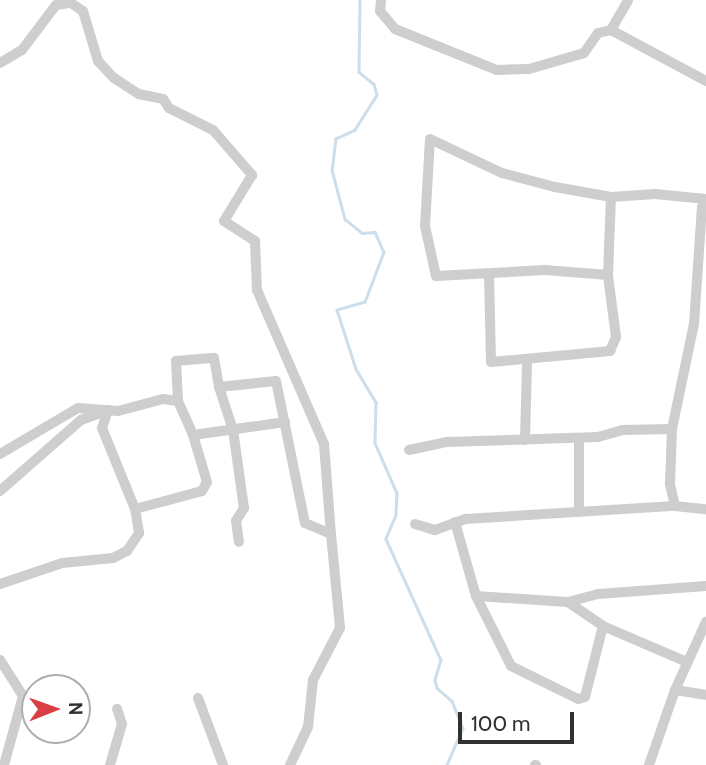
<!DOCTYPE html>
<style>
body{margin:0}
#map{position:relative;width:706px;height:765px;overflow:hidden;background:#fff;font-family:Cabin,sans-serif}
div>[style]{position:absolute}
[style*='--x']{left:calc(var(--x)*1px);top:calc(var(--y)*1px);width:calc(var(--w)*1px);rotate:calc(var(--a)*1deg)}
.stream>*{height:2.5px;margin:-1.25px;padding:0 1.25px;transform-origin:1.25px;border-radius:1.25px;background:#cddeeb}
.minor>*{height:10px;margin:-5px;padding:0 5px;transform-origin:5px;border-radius:5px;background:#cecece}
span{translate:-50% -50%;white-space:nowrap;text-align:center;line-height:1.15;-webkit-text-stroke:7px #fff;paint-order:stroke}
.north{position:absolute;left:21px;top:674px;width:70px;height:70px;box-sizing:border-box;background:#fff;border:2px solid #adadad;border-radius:50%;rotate:89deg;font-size:19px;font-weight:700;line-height:28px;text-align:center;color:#313131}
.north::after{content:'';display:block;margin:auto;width:24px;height:32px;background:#db3f45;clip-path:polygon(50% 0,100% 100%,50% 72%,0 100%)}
.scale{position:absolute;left:458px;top:712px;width:116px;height:32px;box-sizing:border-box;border:4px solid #313131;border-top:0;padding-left:9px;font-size:21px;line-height:24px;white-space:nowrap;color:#313131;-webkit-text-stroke:5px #fff;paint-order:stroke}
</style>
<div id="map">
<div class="stream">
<div style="--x:360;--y:0;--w:72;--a:90.8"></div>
<div style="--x:359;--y:72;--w:19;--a:39"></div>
<div style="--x:374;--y:84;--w:11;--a:75"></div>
<div style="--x:377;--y:95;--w:41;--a:122.2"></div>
<div style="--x:355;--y:130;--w:21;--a:155"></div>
<div style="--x:336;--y:139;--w:31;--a:97"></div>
<div style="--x:332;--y:170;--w:51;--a:75.1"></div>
<div style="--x:345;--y:219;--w:22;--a:39"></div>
<div style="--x:362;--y:233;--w:13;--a:-4"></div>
<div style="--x:375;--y:232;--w:22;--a:66"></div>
<div style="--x:384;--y:252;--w:53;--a:110.8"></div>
<div style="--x:365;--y:302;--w:29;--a:164"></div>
<div style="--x:337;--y:310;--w:62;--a:72.1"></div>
<div style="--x:356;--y:369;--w:39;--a:59"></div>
<div style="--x:376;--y:402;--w:41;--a:91.4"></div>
<div style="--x:375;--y:443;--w:55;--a:66.3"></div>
<div style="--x:397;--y:493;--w:22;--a:93"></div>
<div style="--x:396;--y:515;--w:26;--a:113"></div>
<div style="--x:386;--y:539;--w:133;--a:65.6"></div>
<div style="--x:441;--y:660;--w:21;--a:107"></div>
<div style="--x:435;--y:680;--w:8;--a:76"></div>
<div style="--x:437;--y:688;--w:20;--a:41"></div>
<div style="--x:452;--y:701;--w:29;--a:68"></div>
<div style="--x:463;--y:728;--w:40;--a:113.4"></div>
</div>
<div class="minor">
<div style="--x:381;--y:0;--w:11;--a:95"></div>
<div style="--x:380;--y:11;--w:23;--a:50"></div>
<div style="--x:395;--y:29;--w:110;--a:21.9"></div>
<div style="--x:497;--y:70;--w:32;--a:-2"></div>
<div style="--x:529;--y:69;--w:57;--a:-16.2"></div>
<div style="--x:584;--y:53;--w:24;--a:-55"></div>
<div style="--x:598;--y:33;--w:13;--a:-13"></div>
<div style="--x:611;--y:30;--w:108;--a:28.2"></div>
<div style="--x:611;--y:30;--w:34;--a:-60"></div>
<div style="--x:0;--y:63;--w:26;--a:-31"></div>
<div style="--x:22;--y:50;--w:56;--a:-52.9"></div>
<div style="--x:56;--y:5;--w:15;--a:-8"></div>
<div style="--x:71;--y:3;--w:14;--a:34"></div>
<div style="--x:83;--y:11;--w:52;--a:73.3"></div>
<div style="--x:98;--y:61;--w:23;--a:47"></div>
<div style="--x:114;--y:78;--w:30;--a:33"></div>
<div style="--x:139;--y:94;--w:25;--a:12"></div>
<div style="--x:163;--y:99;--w:11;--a:56"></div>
<div style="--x:169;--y:108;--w:49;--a:26.6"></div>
<div style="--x:213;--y:130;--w:60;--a:49.1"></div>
<div style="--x:252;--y:175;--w:54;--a:121.3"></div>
<div style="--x:224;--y:221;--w:37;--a:33"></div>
<div style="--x:255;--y:241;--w:49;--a:87.7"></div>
<div style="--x:257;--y:290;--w:168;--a:66.5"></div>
<div style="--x:324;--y:444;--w:90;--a:85.6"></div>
<div style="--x:489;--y:274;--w:88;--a:88.7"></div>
<div style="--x:491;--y:362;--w:120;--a:-5.3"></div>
<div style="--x:610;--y:351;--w:15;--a:-67"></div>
<div style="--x:616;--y:337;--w:63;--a:-97.4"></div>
<div style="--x:608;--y:275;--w:78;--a:-87.8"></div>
<div style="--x:608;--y:275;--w:63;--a:-175.5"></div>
<div style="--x:545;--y:270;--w:109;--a:176.8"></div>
<div style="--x:436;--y:276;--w:51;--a:-102.4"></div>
<div style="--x:425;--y:226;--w:87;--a:-86.7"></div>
<div style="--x:430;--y:139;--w:80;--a:25.3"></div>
<div style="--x:502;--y:173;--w:55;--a:14.8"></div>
<div style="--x:555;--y:187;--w:57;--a:10.1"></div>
<div style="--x:611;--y:197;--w:44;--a:-3.9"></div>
<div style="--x:655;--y:194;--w:51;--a:5.6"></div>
<div style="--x:219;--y:387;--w:45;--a:72"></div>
<div style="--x:233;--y:430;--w:79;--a:82"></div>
<div style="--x:244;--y:508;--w:15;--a:122"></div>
<div style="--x:236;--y:521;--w:21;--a:82"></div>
<div style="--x:178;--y:401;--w:37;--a:66"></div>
<div style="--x:193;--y:435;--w:93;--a:-8"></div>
<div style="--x:108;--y:410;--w:19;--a:108"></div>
<div style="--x:102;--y:428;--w:87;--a:67.8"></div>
<div style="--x:135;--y:509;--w:69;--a:-15"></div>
<div style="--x:202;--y:491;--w:10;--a:-61"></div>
<div style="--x:207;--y:482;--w:49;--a:-106.6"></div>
<div style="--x:579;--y:438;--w:74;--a:90"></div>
<div style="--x:525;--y:440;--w:79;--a:-88.5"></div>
<div style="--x:409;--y:450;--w:39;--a:-12"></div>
<div style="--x:447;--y:442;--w:151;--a:-1.9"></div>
<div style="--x:598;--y:437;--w:25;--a:-16"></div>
<div style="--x:622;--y:430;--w:50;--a:-1.1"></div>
<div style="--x:0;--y:454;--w:91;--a:-30.5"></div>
<div style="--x:78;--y:408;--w:40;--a:4.3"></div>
<div style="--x:118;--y:411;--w:47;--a:-14.9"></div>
<div style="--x:163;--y:399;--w:15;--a:8"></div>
<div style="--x:178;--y:401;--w:40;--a:-92.9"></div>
<div style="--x:176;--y:361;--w:38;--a:-5"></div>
<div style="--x:214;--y:358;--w:29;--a:80"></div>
<div style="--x:219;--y:387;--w:57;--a:-6"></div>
<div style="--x:276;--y:381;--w:145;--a:78.5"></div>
<div style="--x:305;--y:523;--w:28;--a:23"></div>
<div style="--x:331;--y:534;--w:94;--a:84.5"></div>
<div style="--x:340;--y:628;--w:59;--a:117.4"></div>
<div style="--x:313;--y:680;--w:47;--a:96.1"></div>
<div style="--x:308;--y:727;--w:42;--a:115.3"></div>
<div style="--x:0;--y:491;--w:108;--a:-41.2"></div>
<div style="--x:81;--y:420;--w:29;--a:-20"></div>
<div style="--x:675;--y:506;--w:23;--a:-103"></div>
<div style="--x:670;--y:484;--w:55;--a:-87.9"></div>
<div style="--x:672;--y:429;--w:107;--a:-78.2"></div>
<div style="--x:694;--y:324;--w:117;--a:-86.1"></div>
<div style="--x:702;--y:207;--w:6;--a:-51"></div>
<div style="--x:455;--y:522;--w:77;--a:74.2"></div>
<div style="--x:476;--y:596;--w:92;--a:3.7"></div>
<div style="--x:568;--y:602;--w:31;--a:-15"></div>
<div style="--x:598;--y:594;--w:108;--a:-4.2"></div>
<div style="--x:415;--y:524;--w:21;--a:17"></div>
<div style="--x:435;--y:530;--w:33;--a:-20"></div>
<div style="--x:466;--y:519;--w:209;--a:-3.6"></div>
<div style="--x:675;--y:506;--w:31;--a:6"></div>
<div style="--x:0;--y:584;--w:65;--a:-18.7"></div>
<div style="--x:62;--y:563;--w:51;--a:-5.6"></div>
<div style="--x:113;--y:558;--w:16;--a:-27"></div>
<div style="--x:127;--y:551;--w:22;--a:-56"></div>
<div style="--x:139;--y:533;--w:24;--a:-99"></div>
<div style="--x:476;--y:596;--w:78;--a:63.4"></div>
<div style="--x:511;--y:666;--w:75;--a:26.2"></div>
<div style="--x:578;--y:699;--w:7;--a:-16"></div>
<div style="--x:585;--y:697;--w:73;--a:-75.8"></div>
<div style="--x:568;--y:602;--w:42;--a:34.4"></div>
<div style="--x:603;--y:626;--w:91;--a:23.2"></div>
<div style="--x:0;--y:660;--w:43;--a:57.4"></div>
<div style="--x:23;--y:696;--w:72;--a:105.4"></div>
<div style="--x:675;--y:690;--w:31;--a:9"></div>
<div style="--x:198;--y:698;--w:72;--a:69.5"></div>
<div style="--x:110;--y:765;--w:43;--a:-73.7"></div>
<div style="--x:122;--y:724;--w:16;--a:-108"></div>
<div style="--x:535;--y:765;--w:1;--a:0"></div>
<div style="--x:649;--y:765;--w:79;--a:-70.9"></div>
<div style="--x:675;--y:690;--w:75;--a:-65.5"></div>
</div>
<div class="north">N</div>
<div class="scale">100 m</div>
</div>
